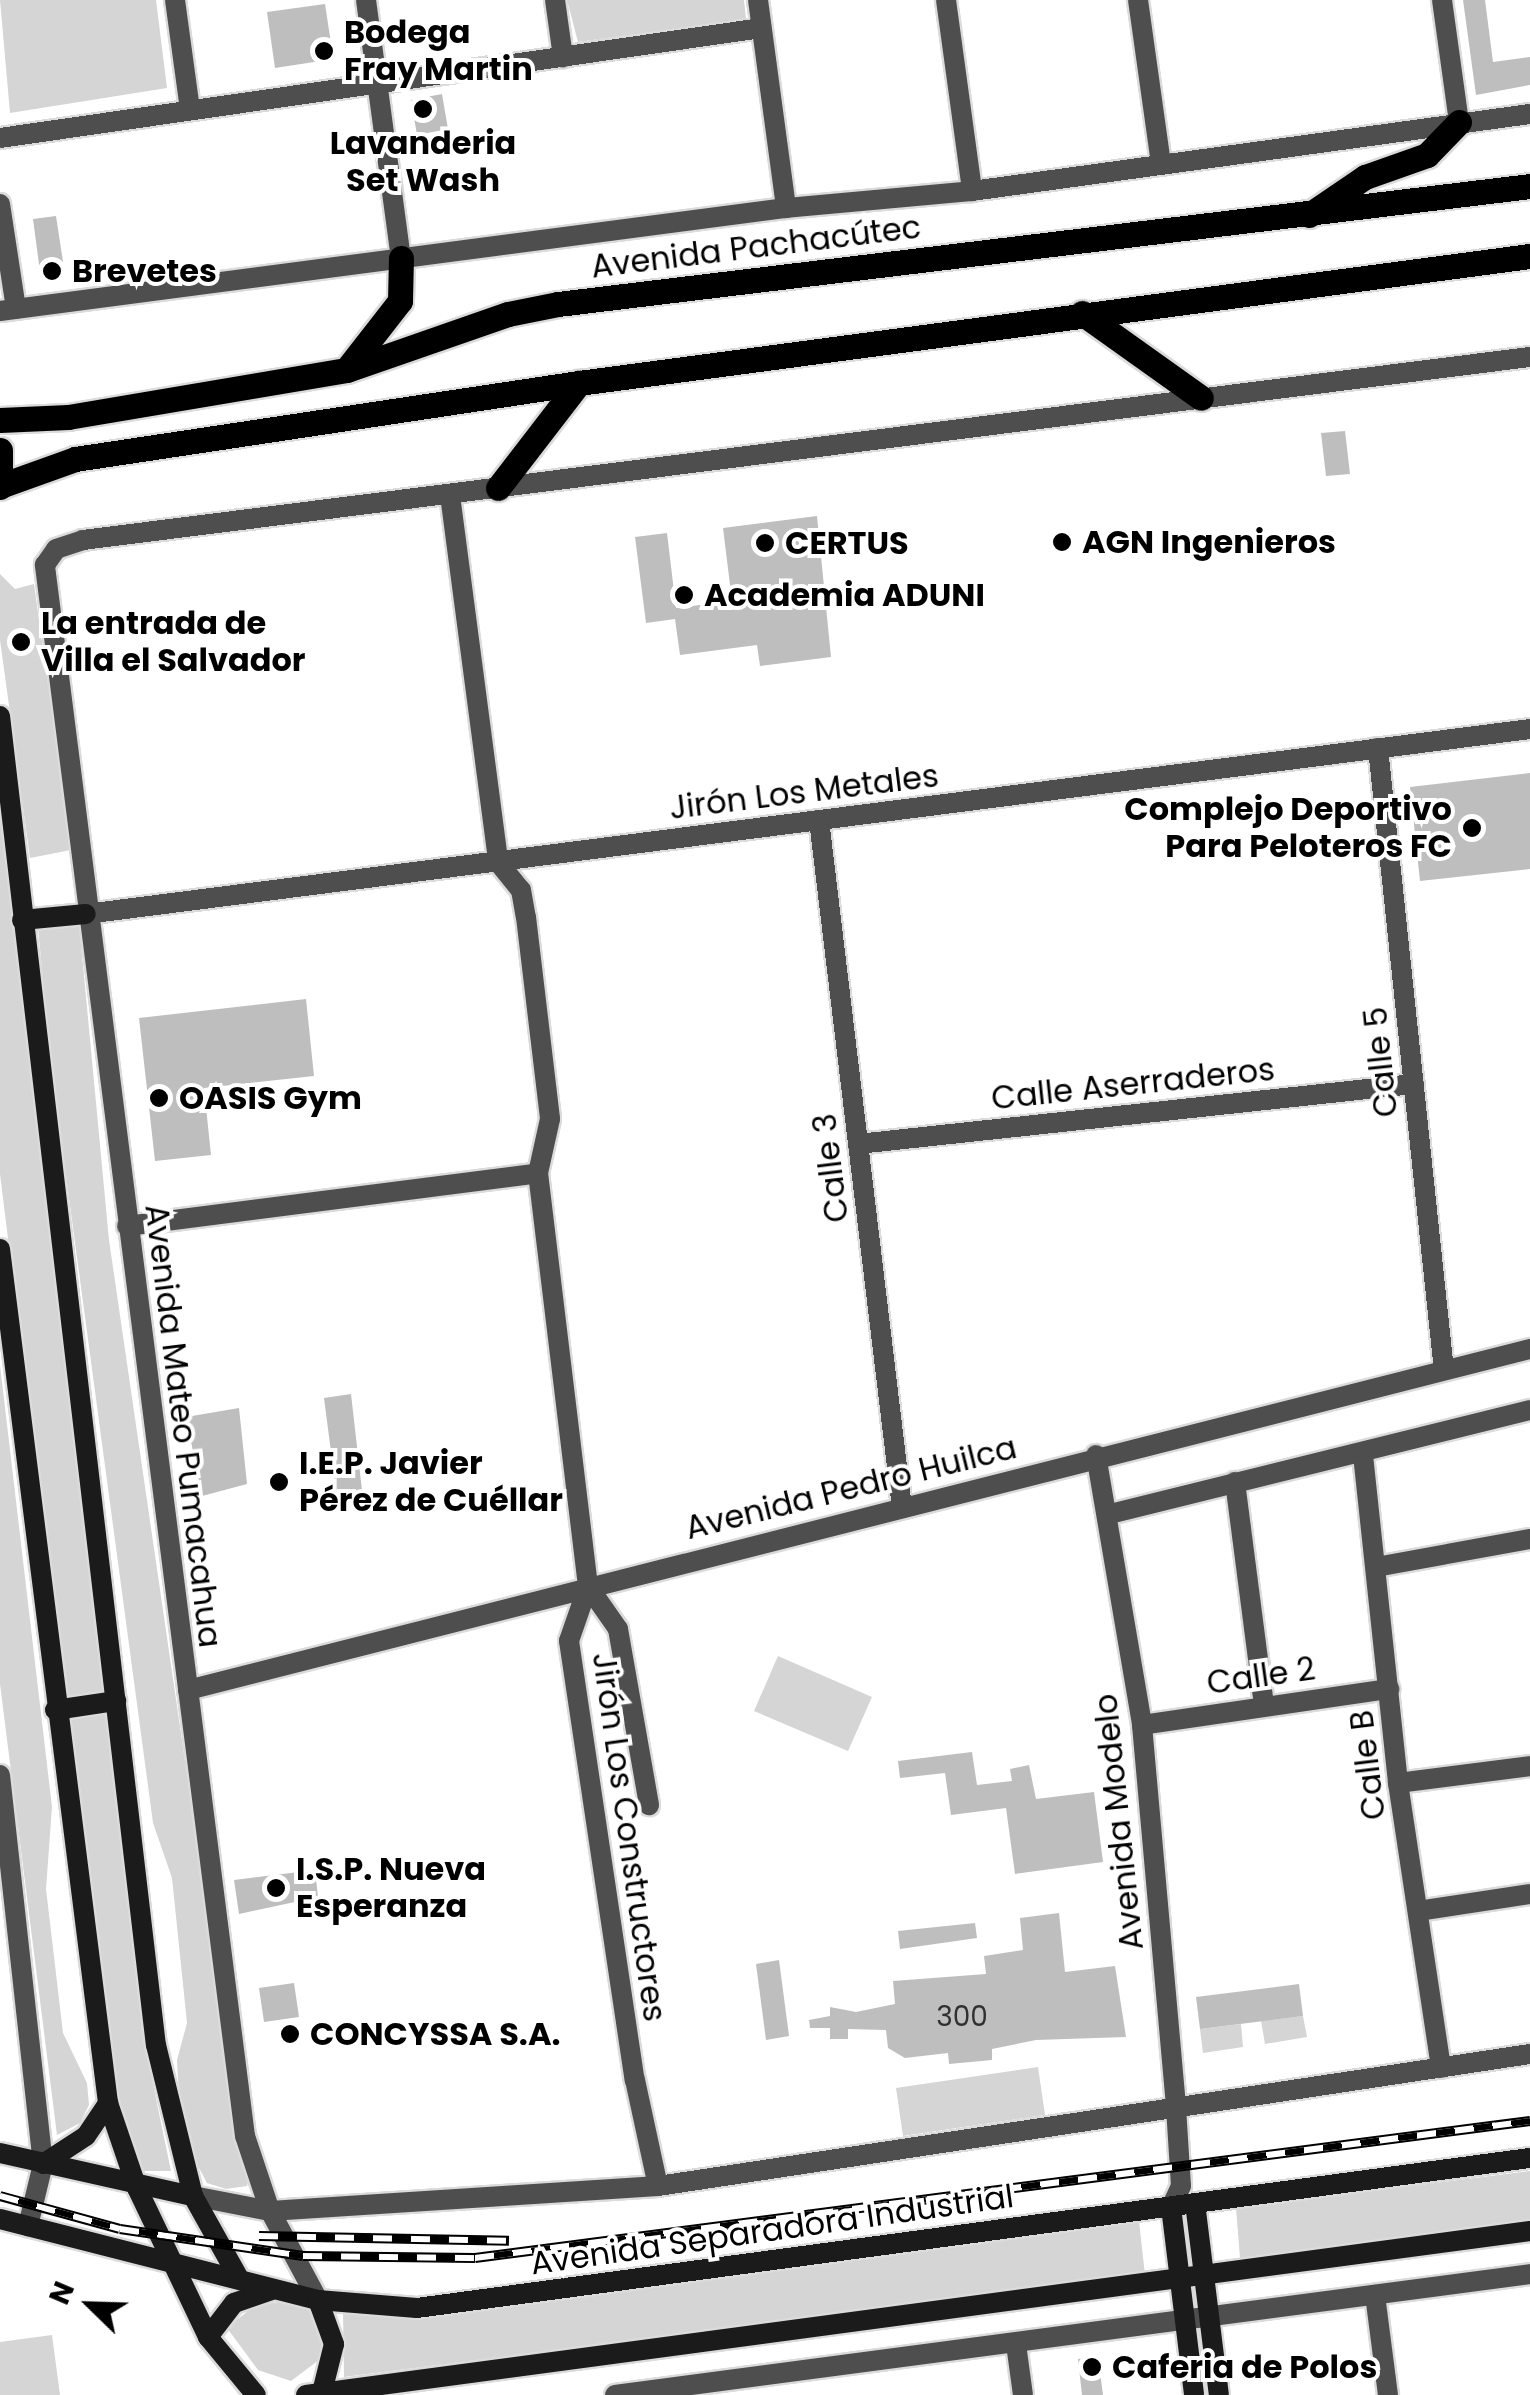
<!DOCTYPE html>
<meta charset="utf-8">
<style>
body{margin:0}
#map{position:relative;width:1530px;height:2395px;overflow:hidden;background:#fff;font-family:Poppins,sans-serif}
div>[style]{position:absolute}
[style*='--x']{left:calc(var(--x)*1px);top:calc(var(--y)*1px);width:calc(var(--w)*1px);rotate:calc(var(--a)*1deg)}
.green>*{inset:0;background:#d5d5d5}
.building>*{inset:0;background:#bebebe}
.roads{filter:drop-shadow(2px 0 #dbdbdb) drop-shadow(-2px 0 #dbdbdb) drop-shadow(0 2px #dbdbdb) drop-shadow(0 -2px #dbdbdb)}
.street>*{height:20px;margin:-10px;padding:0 10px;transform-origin:10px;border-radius:10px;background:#4e4e4e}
.secondary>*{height:20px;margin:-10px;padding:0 10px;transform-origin:10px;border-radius:10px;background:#1b1b1b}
.primary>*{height:25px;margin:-12.5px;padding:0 12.5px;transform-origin:12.5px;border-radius:12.5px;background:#000}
.rail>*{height:10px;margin-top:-5px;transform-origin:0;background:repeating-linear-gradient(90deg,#fff 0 19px,#000 0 38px);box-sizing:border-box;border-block:2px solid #000}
.dots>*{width:28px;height:28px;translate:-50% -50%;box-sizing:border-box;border:5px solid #fff;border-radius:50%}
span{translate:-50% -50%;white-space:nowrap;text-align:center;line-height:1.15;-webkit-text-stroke:8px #fff;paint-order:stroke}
.number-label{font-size:28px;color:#303030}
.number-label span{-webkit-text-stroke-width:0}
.poi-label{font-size:32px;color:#000;font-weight:700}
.left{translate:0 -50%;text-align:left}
.right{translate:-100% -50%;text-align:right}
.street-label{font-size:32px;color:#000}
.north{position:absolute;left:40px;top:2255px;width:100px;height:100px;-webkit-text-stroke:8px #fff;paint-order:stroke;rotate:293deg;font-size:28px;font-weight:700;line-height:40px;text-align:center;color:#000}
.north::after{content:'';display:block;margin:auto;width:35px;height:45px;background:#000;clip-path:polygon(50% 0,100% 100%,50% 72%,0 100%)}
</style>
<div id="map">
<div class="green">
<div style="clip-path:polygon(0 0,156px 0,167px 88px,10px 113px)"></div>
<div style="clip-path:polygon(567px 0,744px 0,746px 19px,578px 42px)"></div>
<div style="clip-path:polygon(0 574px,15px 589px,34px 584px,71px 850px,30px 858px,0 640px)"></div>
<div style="clip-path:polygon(0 744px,142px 2031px,171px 2171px,128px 2171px,122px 2156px,0 1174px)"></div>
<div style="clip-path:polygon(79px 923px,109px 1240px,239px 2131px,251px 2173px,247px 2186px,226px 2189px,207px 2183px,181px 2134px,177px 2060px,187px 2023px,172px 1878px,153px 1823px,51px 1064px,38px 928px)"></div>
<div style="clip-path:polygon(0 1365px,52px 1807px,46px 1889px,63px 2033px,87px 2083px,89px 2105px,80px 2123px,57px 2135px,0 1684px)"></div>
<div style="clip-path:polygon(778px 1656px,872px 1697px,848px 1751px,754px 1711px)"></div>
<div style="clip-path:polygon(1303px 2016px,1307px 2037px,1265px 2044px,1261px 2021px)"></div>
<div style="clip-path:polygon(1241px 2024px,1243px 2047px,1203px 2053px,1200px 2029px)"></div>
<div style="clip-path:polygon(1038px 2067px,1045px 2115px,903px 2136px,896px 2088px)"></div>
<div style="clip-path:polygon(1530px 2171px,1530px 2220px,1240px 2258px,1236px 2208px)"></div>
<div style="clip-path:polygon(1139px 2221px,1145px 2275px,344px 2377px,343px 2311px,404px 2319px,483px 2311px)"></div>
<div style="clip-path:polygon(285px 2301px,312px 2309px,324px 2335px,319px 2360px,291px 2381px,258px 2370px,227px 2328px,254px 2306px)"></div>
<div style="clip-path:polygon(52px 2335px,60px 2395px,0 2395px,0 2342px)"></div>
</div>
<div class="building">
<div style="clip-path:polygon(1463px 0,1485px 0,1493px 62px,1530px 57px,1530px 85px,1476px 95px)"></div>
<div style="clip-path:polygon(325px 4px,332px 50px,327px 60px,275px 68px,267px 12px)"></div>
<div style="clip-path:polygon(442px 94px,448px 129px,417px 135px,411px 100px)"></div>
<div style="clip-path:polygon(56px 216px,65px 275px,41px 279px,33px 219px)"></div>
<div style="clip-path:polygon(1345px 431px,1350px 474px,1326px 476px,1321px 433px)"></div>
<div style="clip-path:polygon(817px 516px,831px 657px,760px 666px,757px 645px,680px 655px,675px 619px,646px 623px,635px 537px,667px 533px,676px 608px,732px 601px,723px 528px)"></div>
<div style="clip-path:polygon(1530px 773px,1530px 869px,1420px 881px,1410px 787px)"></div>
<div style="clip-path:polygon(306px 999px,314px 1076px,204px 1088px,211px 1155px,155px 1161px,139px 1018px)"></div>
<div style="clip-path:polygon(351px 1394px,363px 1499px,338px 1506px,324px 1398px)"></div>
<div style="clip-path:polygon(239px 1408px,247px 1484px,202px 1496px,186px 1417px)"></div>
<div style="clip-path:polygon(972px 1752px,977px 1785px,1012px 1781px,1010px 1769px,1029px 1765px,1036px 1799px,1094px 1792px,1103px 1862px,1015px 1874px,1006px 1808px,951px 1815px,945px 1773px,900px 1778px,898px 1761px)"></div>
<div style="clip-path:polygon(315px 1870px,318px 1897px,239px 1914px,234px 1880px)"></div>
<div style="clip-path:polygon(1059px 1913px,1065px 1972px,1115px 1966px,1126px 2037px,1036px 2040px,992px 2049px,992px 2060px,949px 2064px,948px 2053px,905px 2058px,888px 2048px,886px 2030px,848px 2029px,848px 2039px,830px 2039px,830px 2028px,810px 2028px,809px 2020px,830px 2016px,830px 2007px,856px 2012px,895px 2004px,893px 1981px,986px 1974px,984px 1956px,1023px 1950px,1020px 1918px)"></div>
<div style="clip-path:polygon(975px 1923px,977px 1938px,900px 1949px,898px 1931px)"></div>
<div style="clip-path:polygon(779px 1960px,789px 2036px,766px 2040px,756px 1964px)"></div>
<div style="clip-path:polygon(294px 1983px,299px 2017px,264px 2022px,259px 1988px)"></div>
<div style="clip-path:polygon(1299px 1984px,1303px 2016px,1200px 2029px,1196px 1997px)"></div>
<div style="clip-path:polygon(1098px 2357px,1103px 2395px,1082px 2395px,1078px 2359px)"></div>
</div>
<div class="roads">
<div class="street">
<div style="--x:175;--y:0;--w:111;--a:82.2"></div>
<div style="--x:366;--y:0;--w:260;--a:82.3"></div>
<div style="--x:555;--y:0;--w:58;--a:82"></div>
<div style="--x:758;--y:0;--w:210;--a:82.3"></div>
<div style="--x:946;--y:0;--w:193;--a:82.2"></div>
<div style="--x:1138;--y:0;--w:166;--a:82"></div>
<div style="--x:1442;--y:0;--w:123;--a:82.1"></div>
<div style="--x:0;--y:138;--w:769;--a:-8.22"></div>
<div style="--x:0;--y:204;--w:106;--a:81.3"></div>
<div style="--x:0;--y:311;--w:793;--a:-7.47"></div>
<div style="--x:786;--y:208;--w:187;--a:-5.2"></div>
<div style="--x:972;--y:191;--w:563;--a:-7.86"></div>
<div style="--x:450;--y:495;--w:370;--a:82.5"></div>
<div style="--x:498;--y:862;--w:36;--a:51"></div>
<div style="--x:521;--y:890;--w:27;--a:80"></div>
<div style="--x:526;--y:917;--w:203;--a:83.2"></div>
<div style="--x:550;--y:1119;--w:55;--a:102.5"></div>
<div style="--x:538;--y:1173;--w:416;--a:83.1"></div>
<div style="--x:588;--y:1586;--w:58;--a:109.1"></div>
<div style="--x:569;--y:1641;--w:444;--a:81.5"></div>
<div style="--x:635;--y:2080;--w:108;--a:77.8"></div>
<div style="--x:1378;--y:748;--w:626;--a:83.95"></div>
<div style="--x:819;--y:820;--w:693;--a:83.12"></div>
<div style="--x:86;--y:914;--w:1456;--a:-7.3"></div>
<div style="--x:858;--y:1144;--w:559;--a:-6.16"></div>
<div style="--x:127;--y:1226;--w:414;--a:-7.3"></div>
<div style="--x:1096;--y:1455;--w:274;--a:80.3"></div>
<div style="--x:1142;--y:1725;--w:384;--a:84.9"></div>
<div style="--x:1176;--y:2107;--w:79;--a:86.4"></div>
<div style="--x:1181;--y:2186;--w:23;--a:115"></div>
<div style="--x:1363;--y:1455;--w:330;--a:83.9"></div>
<div style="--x:1398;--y:1783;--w:288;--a:81.4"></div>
<div style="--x:1235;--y:1482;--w:224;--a:82.6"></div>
<div style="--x:1110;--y:1514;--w:433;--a:-13.9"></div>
<div style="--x:1376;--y:1567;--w:157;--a:-10.3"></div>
<div style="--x:588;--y:1586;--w:52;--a:55.1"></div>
<div style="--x:618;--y:1629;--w:179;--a:80"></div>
<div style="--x:188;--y:1690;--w:1385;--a:-14.26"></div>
<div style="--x:1142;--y:1725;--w:250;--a:-8.3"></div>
<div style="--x:0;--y:1775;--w:391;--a:83.7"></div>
<div style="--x:43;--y:2164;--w:64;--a:103.6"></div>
<div style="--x:1398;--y:1783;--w:133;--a:-7.3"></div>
<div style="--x:1418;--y:1911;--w:113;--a:-8.6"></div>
<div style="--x:193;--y:2196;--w:78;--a:11"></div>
<div style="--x:270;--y:2211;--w:389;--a:-3.7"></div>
<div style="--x:658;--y:2186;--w:882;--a:-8.61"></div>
<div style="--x:1375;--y:2295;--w:101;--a:82.6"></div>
<div style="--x:318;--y:2300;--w:101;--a:-118.3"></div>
<div style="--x:270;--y:2211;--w:79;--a:-108.4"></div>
<div style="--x:245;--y:2136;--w:1584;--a:-97.26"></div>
<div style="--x:45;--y:565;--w:19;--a:-55"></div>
<div style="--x:56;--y:549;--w:28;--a:-18"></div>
<div style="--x:83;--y:540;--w:1459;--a:-7.21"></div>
<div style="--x:1016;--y:2344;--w:51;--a:82.2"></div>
<div style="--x:615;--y:2395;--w:923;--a:-7.53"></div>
</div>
<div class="secondary">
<div style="--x:0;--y:716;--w:1338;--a:83.31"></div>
<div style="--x:156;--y:2045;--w:155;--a:76.2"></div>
<div style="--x:193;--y:2196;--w:96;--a:60.8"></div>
<div style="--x:22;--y:920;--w:64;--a:-5.4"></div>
<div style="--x:0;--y:1249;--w:861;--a:82.79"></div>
<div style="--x:108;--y:2103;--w:90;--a:71.2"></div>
<div style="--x:137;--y:2188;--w:165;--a:64.5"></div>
<div style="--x:208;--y:2337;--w:75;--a:50.4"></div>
<div style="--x:55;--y:1710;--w:62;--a:-8.4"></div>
<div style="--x:0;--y:2153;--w:198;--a:12.6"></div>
<div style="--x:43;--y:2164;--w:51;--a:-33.1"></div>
<div style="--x:86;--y:2136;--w:40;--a:-56"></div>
<div style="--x:1195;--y:2203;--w:193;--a:82.9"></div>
<div style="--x:1171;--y:2207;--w:189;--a:83"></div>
<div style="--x:0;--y:2219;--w:328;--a:14.3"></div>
<div style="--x:318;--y:2300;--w:99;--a:4.6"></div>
<div style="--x:417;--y:2308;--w:1123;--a:-7.68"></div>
<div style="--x:318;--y:2300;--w:47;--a:70"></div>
<div style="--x:334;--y:2344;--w:49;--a:104"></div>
<div style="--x:208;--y:2337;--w:43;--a:-52.6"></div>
<div style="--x:234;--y:2303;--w:39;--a:-19"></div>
<div style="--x:306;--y:2395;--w:1235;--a:-7.63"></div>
</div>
<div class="primary">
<div style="--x:1309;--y:215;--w:68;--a:-34.2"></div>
<div style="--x:1365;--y:177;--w:66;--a:-19.5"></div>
<div style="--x:1427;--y:155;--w:46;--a:-45.9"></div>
<div style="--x:1082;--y:313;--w:146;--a:35.5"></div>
<div style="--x:347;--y:369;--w:86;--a:-52.1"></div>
<div style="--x:400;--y:301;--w:43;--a:-88.7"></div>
<div style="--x:0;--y:420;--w:68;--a:-2.5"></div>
<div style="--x:68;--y:417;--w:283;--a:-9.6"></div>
<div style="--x:347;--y:370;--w:170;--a:-19.2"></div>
<div style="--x:508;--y:314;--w:51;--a:-11.3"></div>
<div style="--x:558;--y:304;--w:979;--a:-6.92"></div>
<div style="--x:0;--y:450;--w:37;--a:90"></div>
<div style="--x:0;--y:486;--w:80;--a:-19.8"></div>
<div style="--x:75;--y:459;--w:510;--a:-8.58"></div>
<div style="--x:579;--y:383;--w:959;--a:-7.61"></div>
<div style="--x:498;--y:488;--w:133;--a:-52.4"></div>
</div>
</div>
<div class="rail">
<div style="--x:0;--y:2196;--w:124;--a:15.4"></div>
<div style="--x:120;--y:2229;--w:185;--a:8.4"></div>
<div style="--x:303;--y:2256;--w:172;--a:0.7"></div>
<div style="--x:475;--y:2258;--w:1064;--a:-7.4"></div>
<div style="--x:259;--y:2236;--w:250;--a:1.1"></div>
</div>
<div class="dots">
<div style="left:324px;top:51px;background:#000"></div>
<div style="left:423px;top:109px;background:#000"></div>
<div style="left:52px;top:271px;background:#000"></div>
<div style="left:1062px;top:542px;background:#000"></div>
<div style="left:765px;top:543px;background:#000"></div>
<div style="left:684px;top:595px;background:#000"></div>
<div style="left:21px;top:642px;background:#000"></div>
<div style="left:1472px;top:828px;background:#000"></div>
<div style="left:159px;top:1098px;background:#000"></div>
<div style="left:279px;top:1482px;background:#000"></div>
<div style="left:276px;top:1888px;background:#000"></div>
<div style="left:290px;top:2034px;background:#000"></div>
<div style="left:1092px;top:2367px;background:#000"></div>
</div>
<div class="number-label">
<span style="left:962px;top:2017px">300</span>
</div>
<div class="poi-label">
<span class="left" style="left:344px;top:51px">Bodega<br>Fray Martin</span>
<span style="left:423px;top:162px">Lavanderia<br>Set Wash</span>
<span class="left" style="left:72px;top:271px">Brevetes</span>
<span class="left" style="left:1082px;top:542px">AGN Ingenieros</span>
<span class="left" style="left:785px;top:543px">CERTUS</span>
<span class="left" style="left:704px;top:595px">Academia ADUNI</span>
<span class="left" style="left:41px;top:642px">La entrada de<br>Villa el Salvador</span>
<span class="right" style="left:1452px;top:828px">Complejo Deportivo<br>Para Peloteros FC</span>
<span class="left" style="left:179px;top:1098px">OASIS Gym</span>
<span class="left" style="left:299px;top:1482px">I.E.P. Javier<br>Pérez de Cuéllar</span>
<span class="left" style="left:296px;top:1888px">I.S.P. Nueva<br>Esperanza</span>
<span class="left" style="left:310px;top:2034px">CONCYSSA S.A.</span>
<span class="left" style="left:1112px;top:2367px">Caferia de Polos</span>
</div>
<div class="street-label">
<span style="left:756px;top:247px;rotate:-7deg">Avenida Pachacútec</span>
<span style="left:804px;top:792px;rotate:-7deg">Jirón Los Metales</span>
<span style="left:1381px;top:1062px;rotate:-96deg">Calle 5</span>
<span style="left:1133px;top:1084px;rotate:-6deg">Calle Aserraderos</span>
<span style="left:831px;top:1168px;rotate:-97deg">Calle 3</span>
<span style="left:183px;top:1426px;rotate:83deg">Avenida Mateo Pumacahua</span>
<span style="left:851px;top:1488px;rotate:-14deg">Avenida Pedro Huilca</span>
<span style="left:1261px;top:1676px;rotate:-8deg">Calle 2</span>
<span style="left:1368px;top:1765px;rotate:-97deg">Calle B</span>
<span style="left:1119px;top:1822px;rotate:-96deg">Avenida Modelo</span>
<span style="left:629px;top:1837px;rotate:82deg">Jirón Los Constructores</span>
<span style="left:772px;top:2230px;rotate:-8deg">Avenida Separadora Industrial</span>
</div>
<div class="north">N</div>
</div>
